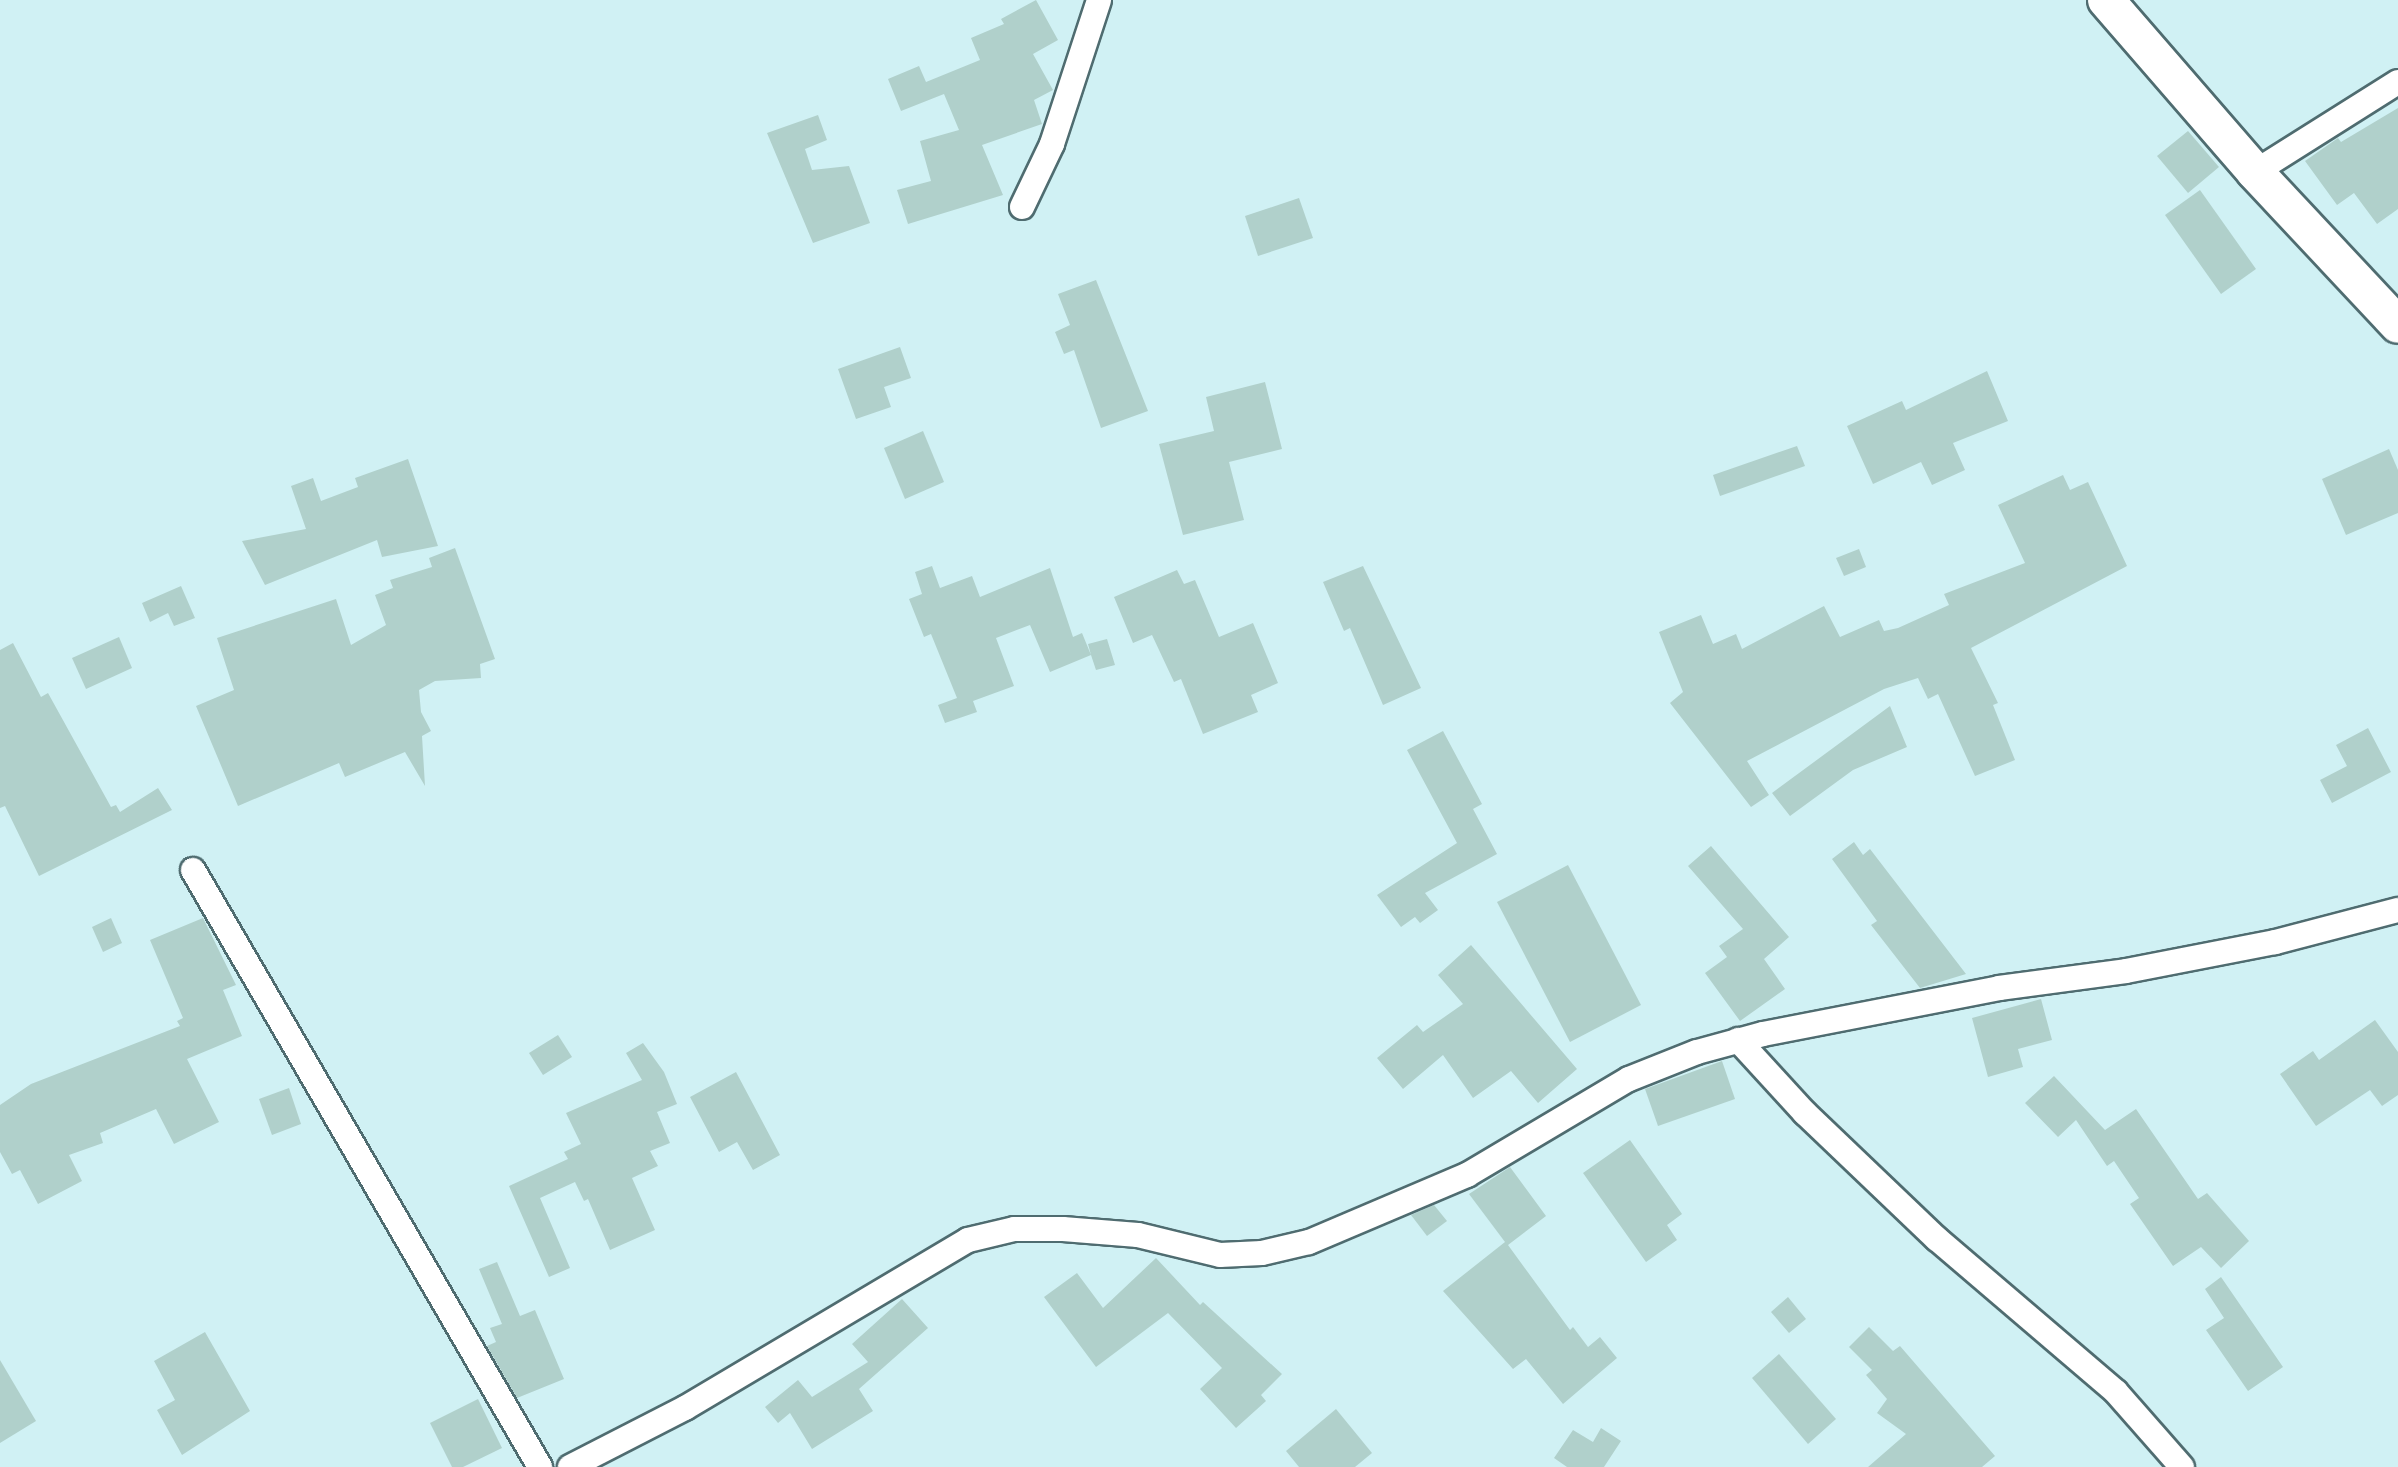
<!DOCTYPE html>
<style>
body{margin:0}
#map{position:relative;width:2398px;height:1467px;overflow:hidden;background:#d0f1f4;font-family:"Public Sans",sans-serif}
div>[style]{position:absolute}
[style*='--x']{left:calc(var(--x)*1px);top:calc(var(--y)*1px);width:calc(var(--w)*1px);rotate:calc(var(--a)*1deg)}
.building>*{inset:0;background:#b0d0cb}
.roads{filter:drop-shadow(2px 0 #4f6c70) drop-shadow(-2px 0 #4f6c70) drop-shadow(0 2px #4f6c70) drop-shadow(0 -2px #4f6c70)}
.minor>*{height:24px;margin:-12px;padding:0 12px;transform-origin:12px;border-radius:12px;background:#fff}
.secondary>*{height:36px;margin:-18px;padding:0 18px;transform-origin:18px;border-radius:18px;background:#fff}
span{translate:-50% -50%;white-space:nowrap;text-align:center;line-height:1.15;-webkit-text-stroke:6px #fff;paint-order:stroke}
</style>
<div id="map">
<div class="building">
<div style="clip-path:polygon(1036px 0,1058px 40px,1033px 54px,1053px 90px,1034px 100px,1042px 124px,982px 145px,1003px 195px,908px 224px,897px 190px,931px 181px,920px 141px,959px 130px,944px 94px,901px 111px,888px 79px,919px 66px,926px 82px,980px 60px,971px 38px,1004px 24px,1001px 19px)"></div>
<div style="clip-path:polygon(2398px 108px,2398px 209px,2377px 224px,2354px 193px,2337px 205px,2305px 161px,2338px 138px,2341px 142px)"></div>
<div style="clip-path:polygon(818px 115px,827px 140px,805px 149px,812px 170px,849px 166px,870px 223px,813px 243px,767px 133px)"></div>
<div style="clip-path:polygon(2188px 131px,2219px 167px,2188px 193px,2157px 156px)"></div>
<div style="clip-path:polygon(2200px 190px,2256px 269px,2221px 294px,2165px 215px)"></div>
<div style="clip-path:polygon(1299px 198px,1313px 238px,1258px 256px,1245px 216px)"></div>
<div style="clip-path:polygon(1096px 280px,1148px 411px,1101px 428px,1074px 350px,1064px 354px,1055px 332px,1070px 325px,1058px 294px)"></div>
<div style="clip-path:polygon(900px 347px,911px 378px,884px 387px,891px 407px,856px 419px,838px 369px)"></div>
<div style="clip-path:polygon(1987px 371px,2008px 421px,1953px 443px,1965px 470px,1932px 485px,1921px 462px,1873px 484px,1847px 426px,1902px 401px,1906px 410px)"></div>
<div style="clip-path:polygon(1265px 382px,1282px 449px,1229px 462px,1244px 520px,1183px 535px,1159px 444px,1214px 431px,1206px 397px)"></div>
<div style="clip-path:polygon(923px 431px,944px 482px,905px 499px,884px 448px)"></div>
<div style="clip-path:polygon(1797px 446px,1805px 466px,1720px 496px,1713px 475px)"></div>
<div style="clip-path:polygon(2389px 449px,2398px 470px,2398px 513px,2346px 535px,2322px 479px)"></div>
<div style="clip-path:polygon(408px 459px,438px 546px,382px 557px,377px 540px,265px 585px,242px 541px,306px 529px,291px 486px,313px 478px,321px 501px,358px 487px,355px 478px)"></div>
<div style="clip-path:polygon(2063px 475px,2070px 490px,2088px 482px,2127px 566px,1971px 648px,1998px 703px,1993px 705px,2015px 760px,1975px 776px,1938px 694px,1928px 699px,1918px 678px,1884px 689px,1747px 761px,1769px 795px,1751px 807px,1670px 703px,1683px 692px,1659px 632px,1701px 615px,1713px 644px,1736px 634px,1742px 649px,1824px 606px,1840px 637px,1879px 620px,1884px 631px,1898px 628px,1949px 605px,1944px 594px,2025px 563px,1998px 505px)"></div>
<div style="clip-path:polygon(455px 548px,495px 659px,480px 664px,481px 678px,435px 681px,419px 690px,421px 712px,431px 731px,422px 736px,425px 786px,405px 752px,345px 777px,339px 763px,238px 806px,196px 706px,234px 690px,217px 638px,336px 599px,351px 645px,386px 625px,375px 595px,393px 588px,390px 580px,432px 567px,429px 558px)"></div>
<div style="clip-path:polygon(1859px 549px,1866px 567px,1844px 576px,1836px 558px)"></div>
<div style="clip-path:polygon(932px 566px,940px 588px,972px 576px,980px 597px,1050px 568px,1073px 637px,1082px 633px,1091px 655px,1088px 644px,1107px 639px,1115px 665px,1096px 670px,1091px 655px,1050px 672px,1030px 625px,996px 638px,1014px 686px,973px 701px,977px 712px,945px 723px,938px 705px,957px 698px,931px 634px,924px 637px,909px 599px,922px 594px,915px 572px)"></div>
<div style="clip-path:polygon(1363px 566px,1421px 688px,1383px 705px,1350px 628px,1344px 631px,1323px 582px)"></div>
<div style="clip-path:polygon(1177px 570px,1184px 584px,1195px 580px,1219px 637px,1253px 623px,1278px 683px,1251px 695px,1258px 712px,1203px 734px,1181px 679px,1174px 682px,1152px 635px,1133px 643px,1114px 597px)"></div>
<div style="clip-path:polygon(181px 586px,195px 618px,174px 626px,168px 613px,150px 622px,142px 603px)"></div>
<div style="clip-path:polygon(119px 637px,132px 668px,86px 689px,72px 658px)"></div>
<div style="clip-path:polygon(13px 643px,41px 697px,48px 693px,111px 807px,116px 805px,120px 812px,158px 788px,172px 810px,39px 876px,5px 806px,0 808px,0 650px)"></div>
<div style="clip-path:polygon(1890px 706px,1907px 747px,1853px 770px,1790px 816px,1772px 793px)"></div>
<div style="clip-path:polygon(2368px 728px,2391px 772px,2332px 803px,2320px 780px,2347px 766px,2336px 745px)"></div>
<div style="clip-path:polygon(1443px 731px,1482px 804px,1473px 809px,1497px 854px,1425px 893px,1438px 910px,1420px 923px,1415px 917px,1401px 927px,1377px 895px,1457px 843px,1407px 750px)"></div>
<div style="clip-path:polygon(1854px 842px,1863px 855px,1870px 849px,1966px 974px,1920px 988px,1871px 925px,1877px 921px,1832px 859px)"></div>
<div style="clip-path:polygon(1711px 846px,1789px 937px,1764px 959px,1785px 989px,1740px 1021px,1705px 973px,1727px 957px,1719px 946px,1743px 929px,1688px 866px)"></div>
<div style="clip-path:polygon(1568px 865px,1641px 1005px,1570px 1042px,1497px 902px)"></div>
<div style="clip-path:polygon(111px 918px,122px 943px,103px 952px,92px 927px)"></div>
<div style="clip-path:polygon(203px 918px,236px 985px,223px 990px,242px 1036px,187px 1059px,219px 1122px,174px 1144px,156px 1109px,100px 1133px,103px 1143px,69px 1155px,82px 1181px,38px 1204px,20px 1170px,12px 1174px,0 1152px,0 1105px,31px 1084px,180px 1026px,177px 1021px,183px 1018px,150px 940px)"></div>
<div style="clip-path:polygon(1471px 945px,1577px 1069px,1538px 1103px,1511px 1071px,1473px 1098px,1443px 1055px,1403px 1089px,1377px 1058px,1417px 1025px,1423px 1032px,1463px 1004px,1438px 975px)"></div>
<div style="clip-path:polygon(2041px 999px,2052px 1040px,2018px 1049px,2023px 1067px,1988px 1077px,1972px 1018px)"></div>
<div style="clip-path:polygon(2375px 1020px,2398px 1052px,2398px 1095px,2382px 1106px,2370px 1090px,2316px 1126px,2280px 1074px,2313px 1051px,2319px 1060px)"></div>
<div style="clip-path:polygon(558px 1035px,572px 1057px,543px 1075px,529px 1053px)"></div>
<div style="clip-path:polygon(643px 1043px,664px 1072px,677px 1104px,657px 1112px,670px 1143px,650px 1151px,658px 1166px,632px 1178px,655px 1230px,610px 1250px,588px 1199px,584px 1201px,575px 1182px,540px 1198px,570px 1268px,549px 1277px,509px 1186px,568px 1159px,564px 1152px,581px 1144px,566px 1113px,642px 1080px,626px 1053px)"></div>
<div style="clip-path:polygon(1722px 1061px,1735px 1099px,1658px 1126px,1645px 1089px)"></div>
<div style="clip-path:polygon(736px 1072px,780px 1155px,753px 1170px,737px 1142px,719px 1152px,690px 1097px)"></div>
<div style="clip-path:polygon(2054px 1076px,2105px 1130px,2136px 1109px,2198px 1199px,2207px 1193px,2249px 1241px,2221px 1268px,2201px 1247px,2173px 1266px,2130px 1204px,2139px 1198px,2114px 1161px,2107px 1166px,2076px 1120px,2058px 1137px,2025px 1103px)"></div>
<div style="clip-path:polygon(289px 1088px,301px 1124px,272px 1135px,259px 1099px)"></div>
<div style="clip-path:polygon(1630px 1140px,1682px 1214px,1667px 1225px,1677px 1240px,1646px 1262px,1583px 1173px)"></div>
<div style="clip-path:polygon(1510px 1167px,1546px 1216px,1508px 1245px,1570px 1330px,1573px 1327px,1588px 1347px,1600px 1337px,1617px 1358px,1563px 1404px,1526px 1359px,1513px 1369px,1443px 1291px,1505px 1242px,1469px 1194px)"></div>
<div style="clip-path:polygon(1434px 1205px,1447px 1221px,1427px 1236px,1411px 1215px)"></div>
<div style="clip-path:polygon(1156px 1258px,1200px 1305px,1203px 1302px,1282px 1374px,1261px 1395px,1266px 1401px,1236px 1428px,1200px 1389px,1222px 1368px,1168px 1313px,1096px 1367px,1044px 1297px,1077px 1273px,1103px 1308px)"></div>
<div style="clip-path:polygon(497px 1262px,520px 1316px,535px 1310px,564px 1379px,517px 1398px,487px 1346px,496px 1342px,490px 1328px,502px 1324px,479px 1269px)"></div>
<div style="clip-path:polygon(2221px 1277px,2283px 1367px,2248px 1391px,2206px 1330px,2224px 1318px,2205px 1289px)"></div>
<div style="clip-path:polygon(1788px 1297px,1806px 1319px,1789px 1333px,1771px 1312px)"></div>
<div style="clip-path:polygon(902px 1299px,928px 1328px,859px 1389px,873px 1411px,812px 1449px,790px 1413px,778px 1423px,765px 1407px,798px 1380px,812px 1397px,868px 1362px,852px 1344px)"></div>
<div style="clip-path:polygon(1869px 1327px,1893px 1351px,1900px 1346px,1995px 1456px,1982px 1467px,1868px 1467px,1906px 1434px,1877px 1413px,1887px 1399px,1866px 1375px,1872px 1370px,1849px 1347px)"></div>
<div style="clip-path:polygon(205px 1332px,250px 1411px,182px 1455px,157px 1410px,175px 1400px,154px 1361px)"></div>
<div style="clip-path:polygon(1779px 1354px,1836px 1419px,1808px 1444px,1752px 1378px)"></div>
<div style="clip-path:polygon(0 1360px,36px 1421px,0 1443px)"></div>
<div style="clip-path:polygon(478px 1399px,502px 1448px,463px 1467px,452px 1467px,430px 1423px)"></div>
<div style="clip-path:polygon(1336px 1409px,1372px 1453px,1355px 1467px,1299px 1467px,1286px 1451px)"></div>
<div style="clip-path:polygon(1601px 1428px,1621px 1441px,1604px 1467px,1567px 1467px,1554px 1458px,1573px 1430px,1593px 1442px)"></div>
</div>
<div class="roads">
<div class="minor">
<div style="--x:2255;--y:172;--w:169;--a:-32.2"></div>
<div style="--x:1022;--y:207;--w:70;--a:-64.5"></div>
<div style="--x:1052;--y:144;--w:151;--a:-71.9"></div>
<div style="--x:193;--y:870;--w:691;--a:59.83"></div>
<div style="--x:1738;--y:1040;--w:99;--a:47.5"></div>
<div style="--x:1805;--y:1113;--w:182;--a:43.7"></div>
<div style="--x:1937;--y:1239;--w:235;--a:40.5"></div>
<div style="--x:2116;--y:1392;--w:100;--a:48.7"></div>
<div style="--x:570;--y:1467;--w:129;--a:-27.2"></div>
<div style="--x:685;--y:1408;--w:329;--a:-30.7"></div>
<div style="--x:968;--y:1240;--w:47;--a:-13.4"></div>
<div style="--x:1014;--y:1229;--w:49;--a:0"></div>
<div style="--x:1063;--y:1229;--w:75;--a:4.6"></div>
<div style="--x:1138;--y:1235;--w:84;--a:13.7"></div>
<div style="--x:1220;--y:1255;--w:42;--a:-2.7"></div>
<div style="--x:1262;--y:1253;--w:48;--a:-13.2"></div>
<div style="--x:1309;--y:1242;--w:172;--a:-23"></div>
<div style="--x:1467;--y:1175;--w:188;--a:-30.7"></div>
<div style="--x:1629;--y:1079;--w:73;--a:-21.7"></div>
<div style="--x:1697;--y:1052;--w:68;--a:-15.3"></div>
<div style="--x:1763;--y:1034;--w:240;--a:-11"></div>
<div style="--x:1999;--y:988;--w:128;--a:-7.6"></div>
<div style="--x:2126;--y:971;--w:152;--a:-11"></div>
<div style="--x:2275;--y:942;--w:127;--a:-14.6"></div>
</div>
<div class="secondary">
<div style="--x:2106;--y:0;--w:228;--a:49.1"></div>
<div style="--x:2255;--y:172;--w:209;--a:46.9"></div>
</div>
</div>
</div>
